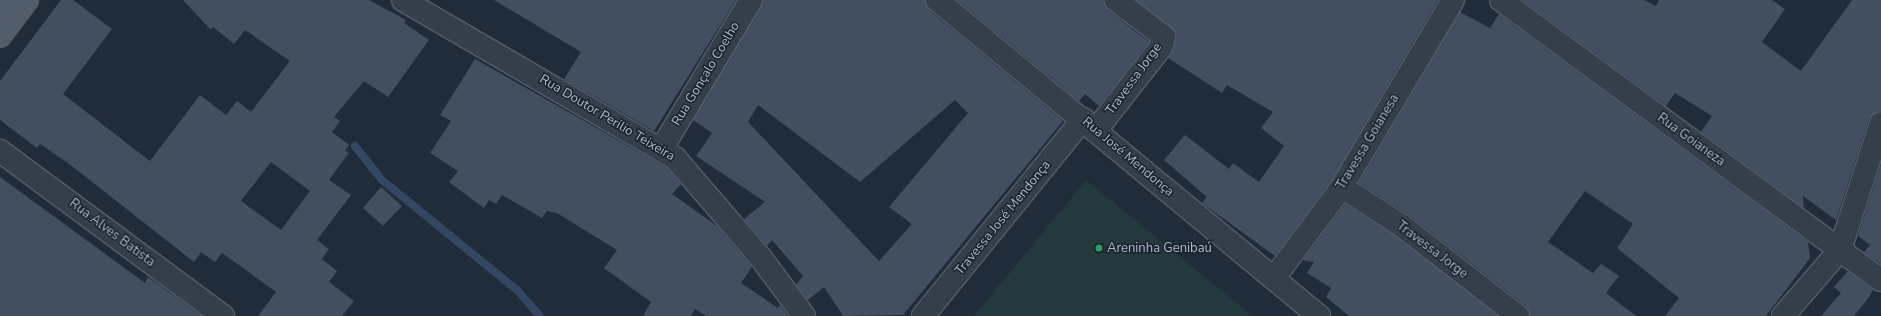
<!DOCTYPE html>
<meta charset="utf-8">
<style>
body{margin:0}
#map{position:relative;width:1881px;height:316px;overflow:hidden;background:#212c3b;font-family:"Nunito Sans",sans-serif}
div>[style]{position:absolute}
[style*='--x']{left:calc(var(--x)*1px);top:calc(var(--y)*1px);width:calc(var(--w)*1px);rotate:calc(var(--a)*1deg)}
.green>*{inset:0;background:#23393c}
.stream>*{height:8px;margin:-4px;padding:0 4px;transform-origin:4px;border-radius:4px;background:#344762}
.building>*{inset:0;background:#424f60}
.roads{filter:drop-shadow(1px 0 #535c69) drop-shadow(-1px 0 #535c69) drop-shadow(0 1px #535c69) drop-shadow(0 -1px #535c69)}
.minor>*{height:22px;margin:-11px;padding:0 11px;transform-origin:11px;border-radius:11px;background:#353e4b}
.primary>*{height:22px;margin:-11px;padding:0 11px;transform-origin:11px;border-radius:11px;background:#525d6b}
.dots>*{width:11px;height:11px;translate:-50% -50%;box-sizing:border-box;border:2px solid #1a232f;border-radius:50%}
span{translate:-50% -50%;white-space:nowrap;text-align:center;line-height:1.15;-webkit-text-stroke:3px #1a232f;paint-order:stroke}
.street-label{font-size:13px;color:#b0b9c7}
.poi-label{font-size:13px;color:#b0b9c7}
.left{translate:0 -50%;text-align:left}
</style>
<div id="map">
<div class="green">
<div style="clip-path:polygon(1086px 180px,1253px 316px,974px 316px)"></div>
</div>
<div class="stream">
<div style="--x:355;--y:146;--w:43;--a:51.5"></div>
<div style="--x:382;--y:180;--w:176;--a:39.2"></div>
<div style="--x:518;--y:291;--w:33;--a:49"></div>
</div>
<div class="building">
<div style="clip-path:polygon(evenodd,61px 0,73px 0,112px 29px,63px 94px,150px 161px,200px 95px,226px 115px,237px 101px,251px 112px,290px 61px,245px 30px,234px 44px,213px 27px,211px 30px,183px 0,369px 0,406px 20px,404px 23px,429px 40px,388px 97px,364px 81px,334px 117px,340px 121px,332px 132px,349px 145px,345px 150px,349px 153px,329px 180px,351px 195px,317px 240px,329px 249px,322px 259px,337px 271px,329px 282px,354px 301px,342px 316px,258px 316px,276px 292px,222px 253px,215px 262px,201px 252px,194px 262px,68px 163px,40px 144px,37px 148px,0 120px,0 81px,61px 0,271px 162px,310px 191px,281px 230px,241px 201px,271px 162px)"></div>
<div style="clip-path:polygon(494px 0,736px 0,654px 131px,564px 79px,581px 52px)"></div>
<div style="clip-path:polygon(evenodd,763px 0,925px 0,929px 10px,1063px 121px,903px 315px,843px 316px,824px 287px,808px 300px,796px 285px,803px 276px,772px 240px,767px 246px,744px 219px,765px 202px,696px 156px,712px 133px,693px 120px,763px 0,955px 100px,968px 113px,889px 207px,912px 224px,879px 261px,748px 122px,758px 105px,860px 182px,955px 100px)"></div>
<div style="clip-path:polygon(957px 0,1104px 0,1108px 10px,1149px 42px,1099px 106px,1085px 94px,1079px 101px)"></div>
<div style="clip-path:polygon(1136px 0,1438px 0,1332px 180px,1275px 256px,1202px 203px,1207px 197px,1164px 160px,1185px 135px,1229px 169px,1233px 163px,1259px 182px,1284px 146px,1261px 128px,1273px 112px,1227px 85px,1222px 93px,1168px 58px,1176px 33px)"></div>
<div style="clip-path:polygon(1522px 0,1644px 0,1656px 6px,1659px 0,1772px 0,1785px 9px,1762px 42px,1801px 71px,1852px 0,1881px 0,1881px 111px,1869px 119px,1836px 220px,1803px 196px,1804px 208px,1701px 132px,1712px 116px,1675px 93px,1666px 106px)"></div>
<div style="clip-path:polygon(1460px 12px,1490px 28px,1499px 14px,1808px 242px,1810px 258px,1766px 316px,1665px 316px,1679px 298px,1617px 248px,1633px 224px,1585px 191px,1548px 242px,1593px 273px,1601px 264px,1619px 276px,1606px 293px,1636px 316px,1530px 316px,1526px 306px,1409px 215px,1359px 183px)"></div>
<div style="clip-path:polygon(475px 59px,667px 168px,681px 184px,672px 194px,717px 226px,752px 267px,741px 283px,778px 308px,780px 305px,788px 316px,706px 316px,695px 309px,691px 316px,643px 316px,651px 302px,604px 268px,617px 250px,557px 213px,547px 211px,542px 218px,502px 195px,496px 204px,489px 200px,484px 208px,449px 182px,458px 171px,430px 153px,451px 121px,440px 115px)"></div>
<div style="clip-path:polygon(1881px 164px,1881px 264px,1864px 252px,1870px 245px,1858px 236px)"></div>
<div style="clip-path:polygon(0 177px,145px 283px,148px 277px,202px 316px,0 316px)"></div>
<div style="clip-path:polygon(381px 187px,402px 206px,383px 226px,363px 208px)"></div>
<div style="clip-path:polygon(1345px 204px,1394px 235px,1498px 316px,1349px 316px,1326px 297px,1331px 288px,1307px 273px,1314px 262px,1303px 260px)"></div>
<div style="clip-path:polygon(1848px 271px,1873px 290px,1867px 300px,1854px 316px,1821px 316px,1841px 293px,1834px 287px)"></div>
</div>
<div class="roads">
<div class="minor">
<div style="--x:403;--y:0;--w:315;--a:30.2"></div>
<div style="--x:675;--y:158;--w:132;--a:49.3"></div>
<div style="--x:761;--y:258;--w:72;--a:53.4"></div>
<div style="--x:937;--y:0;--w:496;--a:39.6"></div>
<div style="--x:1501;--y:0;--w:472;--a:36.4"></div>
<div style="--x:1096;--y:130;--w:105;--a:-51.9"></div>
<div style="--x:1161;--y:47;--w:10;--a:-73"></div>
<div style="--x:1164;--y:37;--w:61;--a:-142.4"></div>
<div style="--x:662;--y:148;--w:173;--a:-59"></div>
<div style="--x:0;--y:151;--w:277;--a:36.5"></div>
<div style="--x:1342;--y:187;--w:70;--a:32.8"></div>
<div style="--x:1401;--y:225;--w:148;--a:37.9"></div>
<div style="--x:1274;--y:278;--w:114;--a:-53.2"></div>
<div style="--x:1342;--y:187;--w:217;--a:-59.3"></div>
<div style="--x:923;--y:316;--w:254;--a:-50.9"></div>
<div style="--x:1783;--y:316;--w:87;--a:-49.2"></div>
<div style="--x:1840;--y:250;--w:133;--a:-72.1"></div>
</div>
<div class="primary">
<div style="--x:0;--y:6;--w:7;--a:-56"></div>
<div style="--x:0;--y:36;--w:45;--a:-53.1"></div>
</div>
</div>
<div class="dots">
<div style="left:1099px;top:248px;background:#2e9e5b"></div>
</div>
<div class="street-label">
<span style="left:706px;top:74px;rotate:-59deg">Rua Gonçalo Coelho</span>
<span style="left:1134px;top:79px;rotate:-54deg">Travessa Jorge</span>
<span style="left:607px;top:118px;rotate:31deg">Rua Doutor Perilio Teixeira</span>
<span style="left:1691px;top:140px;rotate:36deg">Rua Goianeza</span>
<span style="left:1368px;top:142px;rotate:-59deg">Travessa Goianesa</span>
<span style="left:1128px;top:157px;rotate:40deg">Rua José Mendonça</span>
<span style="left:1003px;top:218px;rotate:-51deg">Travessa José Mendonça</span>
<span style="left:112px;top:233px;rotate:37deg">Rua Alves Batista</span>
<span style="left:1432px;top:250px;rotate:37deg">Travessa Jorge</span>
</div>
<div class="poi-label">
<span class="left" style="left:1107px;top:248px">Areninha Genibaú</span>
</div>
</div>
